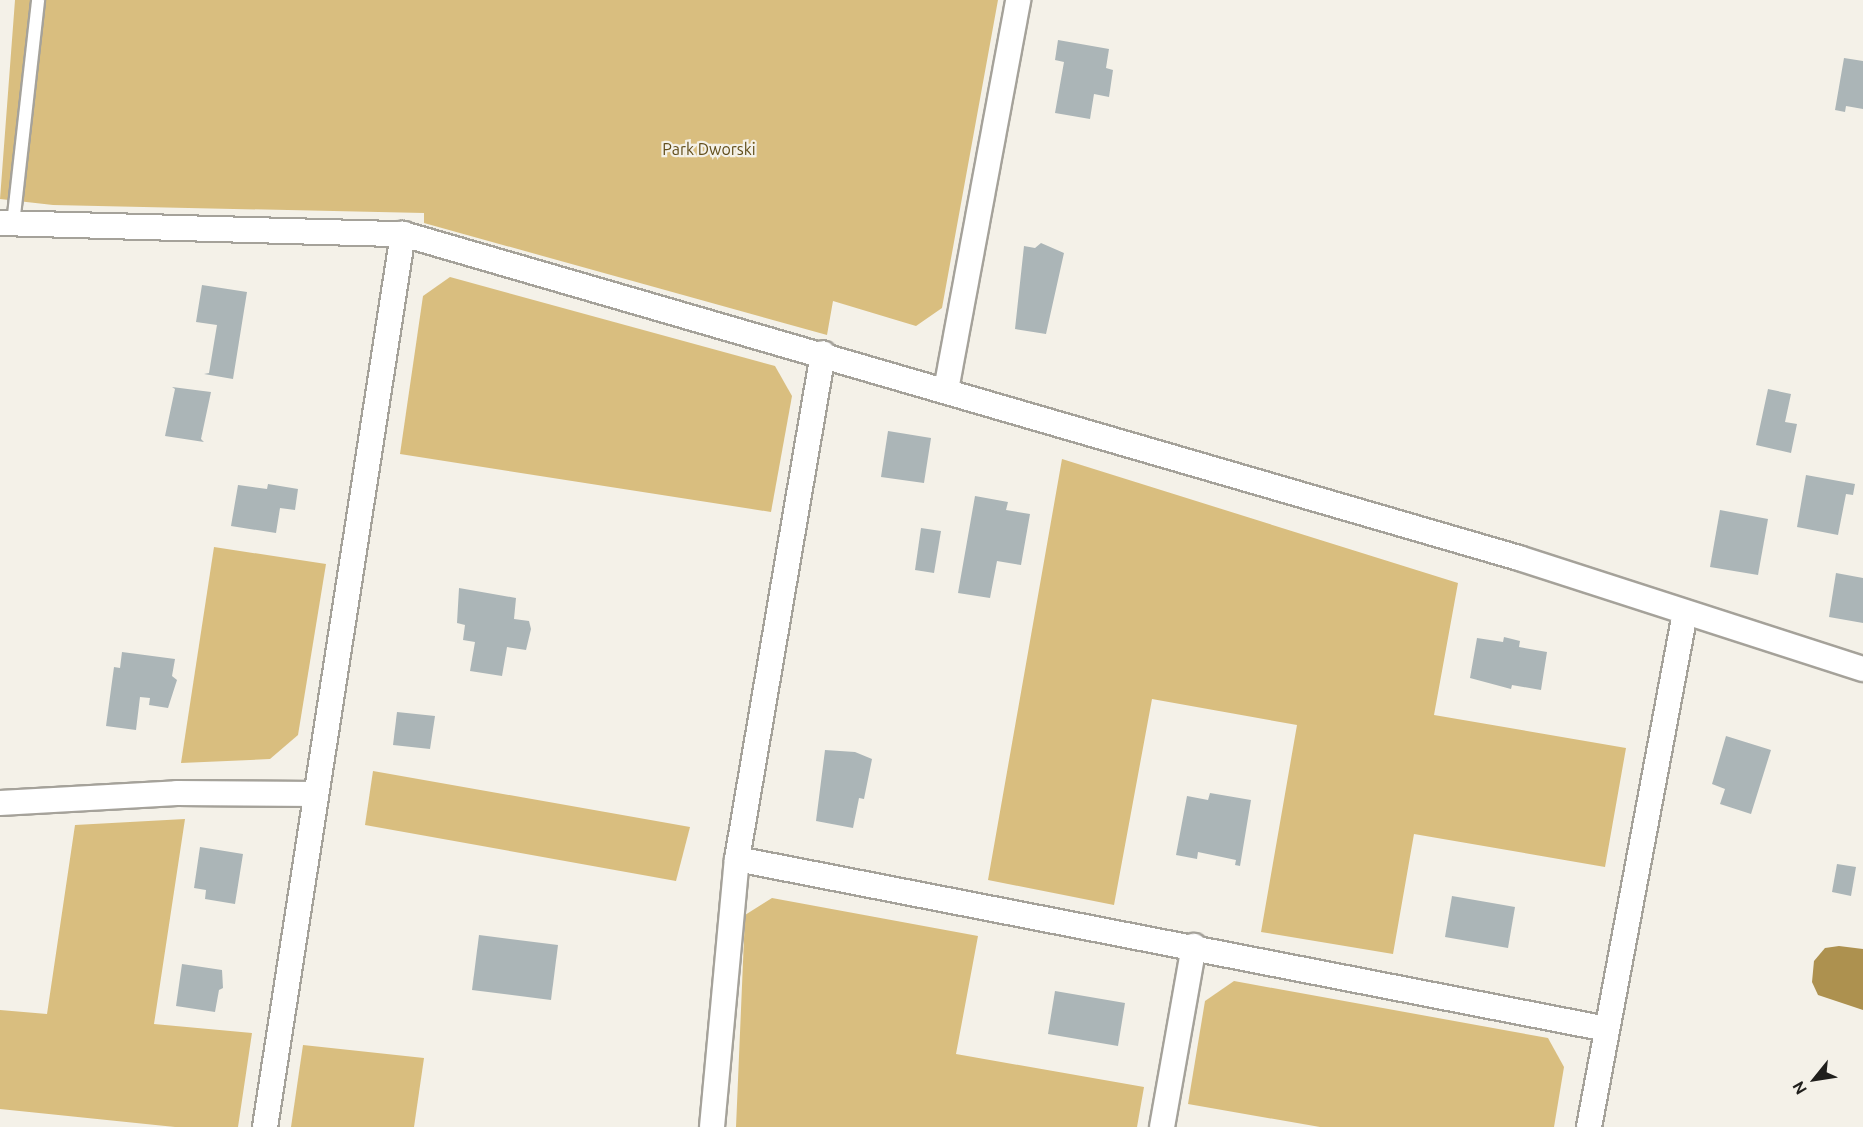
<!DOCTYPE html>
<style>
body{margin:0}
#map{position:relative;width:1863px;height:1127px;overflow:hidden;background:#f4f1e8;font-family:Ubuntu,sans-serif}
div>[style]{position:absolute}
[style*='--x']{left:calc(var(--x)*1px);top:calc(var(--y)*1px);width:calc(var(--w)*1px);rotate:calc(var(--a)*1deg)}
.green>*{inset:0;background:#d9be7f}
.water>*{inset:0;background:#ad914f}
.building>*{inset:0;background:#abb5b7}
.roads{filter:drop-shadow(2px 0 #a5a29a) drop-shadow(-2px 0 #a5a29a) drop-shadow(0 2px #a5a29a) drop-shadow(0 -2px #a5a29a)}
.lane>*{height:12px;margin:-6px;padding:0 6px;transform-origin:6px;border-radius:6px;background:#fff}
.street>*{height:24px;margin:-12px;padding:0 12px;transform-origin:12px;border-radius:12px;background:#fff}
span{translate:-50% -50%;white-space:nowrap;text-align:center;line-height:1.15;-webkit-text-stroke:4.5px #f4f1e8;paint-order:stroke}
.park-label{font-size:16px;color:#624e1b}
.north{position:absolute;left:1785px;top:1049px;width:60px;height:60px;-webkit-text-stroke:4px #f4f1e8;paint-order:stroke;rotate:240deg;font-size:16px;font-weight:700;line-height:24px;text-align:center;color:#201f1c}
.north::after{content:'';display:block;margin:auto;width:21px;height:27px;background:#201f1c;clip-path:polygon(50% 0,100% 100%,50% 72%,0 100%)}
</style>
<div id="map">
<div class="green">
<div style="clip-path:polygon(15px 0,998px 0,942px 308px,916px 326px,833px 301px,827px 335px,424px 223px,424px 213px,53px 205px,0 199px)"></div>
<div style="clip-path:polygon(450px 277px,775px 366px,792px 396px,771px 512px,400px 454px,423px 296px)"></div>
<div style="clip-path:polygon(1062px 459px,1458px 583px,1434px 715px,1626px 748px,1605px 867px,1414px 834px,1393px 954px,1261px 932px,1297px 725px,1152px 699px,1114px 905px,988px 880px)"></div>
<div style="clip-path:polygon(214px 547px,326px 564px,298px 735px,270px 759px,181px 763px)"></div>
<div style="clip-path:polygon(373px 771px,690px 827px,676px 881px,365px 825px)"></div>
<div style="clip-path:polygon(185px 819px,154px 1024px,252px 1033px,238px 1127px,175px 1127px,0 1109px,0 1010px,47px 1014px,75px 825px)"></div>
<div style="clip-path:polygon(772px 898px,978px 936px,956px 1054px,1144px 1087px,1137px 1127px,736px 1127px,745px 915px)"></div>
<div style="clip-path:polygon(1234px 981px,1548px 1038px,1564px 1067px,1554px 1127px,1320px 1127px,1188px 1104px,1205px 1001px)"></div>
<div style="clip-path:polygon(303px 1045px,424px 1058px,414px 1127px,291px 1127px)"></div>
</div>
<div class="water">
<div style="clip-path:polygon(1839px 946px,1863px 949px,1863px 1010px,1818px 995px,1812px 982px,1814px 961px,1825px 948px)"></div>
</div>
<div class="building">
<div style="clip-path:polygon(1058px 40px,1109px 49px,1106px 68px,1113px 70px,1109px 97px,1094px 94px,1090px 119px,1055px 113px,1064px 62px,1055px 60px)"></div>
<div style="clip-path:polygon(1844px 58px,1863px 61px,1863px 109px,1846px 106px,1845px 112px,1835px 110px)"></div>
<div style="clip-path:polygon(1041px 243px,1064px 253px,1046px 334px,1015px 329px,1024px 246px,1035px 248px)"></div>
<div style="clip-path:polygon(202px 285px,247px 292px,233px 379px,204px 374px,209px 373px,217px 325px,196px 322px)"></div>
<div style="clip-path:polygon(172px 387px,211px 392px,201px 439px,204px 442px,165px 436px,175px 389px)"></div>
<div style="clip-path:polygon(1768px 389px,1791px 394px,1785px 422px,1797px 424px,1791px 453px,1756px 445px)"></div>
<div style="clip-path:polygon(888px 431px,931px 438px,924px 483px,881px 477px)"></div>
<div style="clip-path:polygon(1806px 475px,1855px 484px,1853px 495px,1846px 494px,1838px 535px,1797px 527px)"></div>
<div style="clip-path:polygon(268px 484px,298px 489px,295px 510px,280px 508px,276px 533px,231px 526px,238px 485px,267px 489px)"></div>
<div style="clip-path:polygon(975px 496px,1008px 502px,1006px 510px,1030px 514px,1021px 565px,997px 561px,990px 598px,958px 593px)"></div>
<div style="clip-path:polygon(1720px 510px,1768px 519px,1758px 575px,1710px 567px)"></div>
<div style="clip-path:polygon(921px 528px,941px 531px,934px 573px,915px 570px)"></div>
<div style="clip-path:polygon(1836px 573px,1863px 578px,1863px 623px,1829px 617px)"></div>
<div style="clip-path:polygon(459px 588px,516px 598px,514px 619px,529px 621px,531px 629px,526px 650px,507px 647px,502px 676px,470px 671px,475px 642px,463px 640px,465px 625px,457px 623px)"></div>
<div style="clip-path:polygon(1504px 637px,1520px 641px,1519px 647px,1547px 652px,1541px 690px,1512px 685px,1511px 689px,1470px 678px,1477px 638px,1503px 642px)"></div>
<div style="clip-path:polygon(122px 652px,175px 659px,172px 676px,177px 680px,168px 708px,149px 705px,150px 698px,140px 697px,136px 730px,106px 726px,114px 667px,120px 668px)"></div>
<div style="clip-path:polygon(397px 712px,435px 716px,430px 749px,393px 745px)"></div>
<div style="clip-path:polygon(1726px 736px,1771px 750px,1751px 814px,1720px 804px,1725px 789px,1712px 784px)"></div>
<div style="clip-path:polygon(825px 750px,855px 752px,872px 759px,864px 799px,859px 798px,853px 828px,816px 821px)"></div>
<div style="clip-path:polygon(1210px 793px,1251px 800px,1240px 866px,1235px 865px,1236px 860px,1198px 852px,1197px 859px,1176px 855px,1187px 796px,1208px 800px)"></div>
<div style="clip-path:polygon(200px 847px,243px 854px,235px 904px,205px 899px,206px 890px,194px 888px)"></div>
<div style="clip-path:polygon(1837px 864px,1856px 867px,1851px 896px,1832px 892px)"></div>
<div style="clip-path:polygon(1452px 896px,1515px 907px,1508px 948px,1445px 937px)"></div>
<div style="clip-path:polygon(479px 935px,558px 945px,551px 1000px,472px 990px)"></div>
<div style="clip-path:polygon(182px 964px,222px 970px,223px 988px,219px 990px,215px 1012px,176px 1006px)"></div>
<div style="clip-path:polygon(1055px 991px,1125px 1003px,1118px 1046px,1048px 1034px)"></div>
</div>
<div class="roads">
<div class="lane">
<div style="--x:13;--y:224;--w:225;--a:-83.6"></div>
</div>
<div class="street">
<div style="--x:0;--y:223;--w:403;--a:1.6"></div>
<div style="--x:403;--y:234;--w:1162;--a:16.19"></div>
<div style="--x:1519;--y:558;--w:361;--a:17.9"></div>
<div style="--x:946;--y:390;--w:397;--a:-79.5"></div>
<div style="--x:0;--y:803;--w:177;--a:-3.2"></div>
<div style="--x:177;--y:793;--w:139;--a:0.4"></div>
<div style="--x:737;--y:859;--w:886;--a:11.06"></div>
<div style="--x:265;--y:1127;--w:904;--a:-81.22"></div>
<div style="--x:712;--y:1127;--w:269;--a:-84.7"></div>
<div style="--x:737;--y:859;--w:513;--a:-80.35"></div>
<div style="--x:1162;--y:1127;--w:184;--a:-80"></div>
<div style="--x:1589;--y:1127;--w:523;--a:-79.42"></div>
</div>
</div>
<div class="park-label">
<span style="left:709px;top:149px">Park Dworski</span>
</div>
<div class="north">N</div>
</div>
